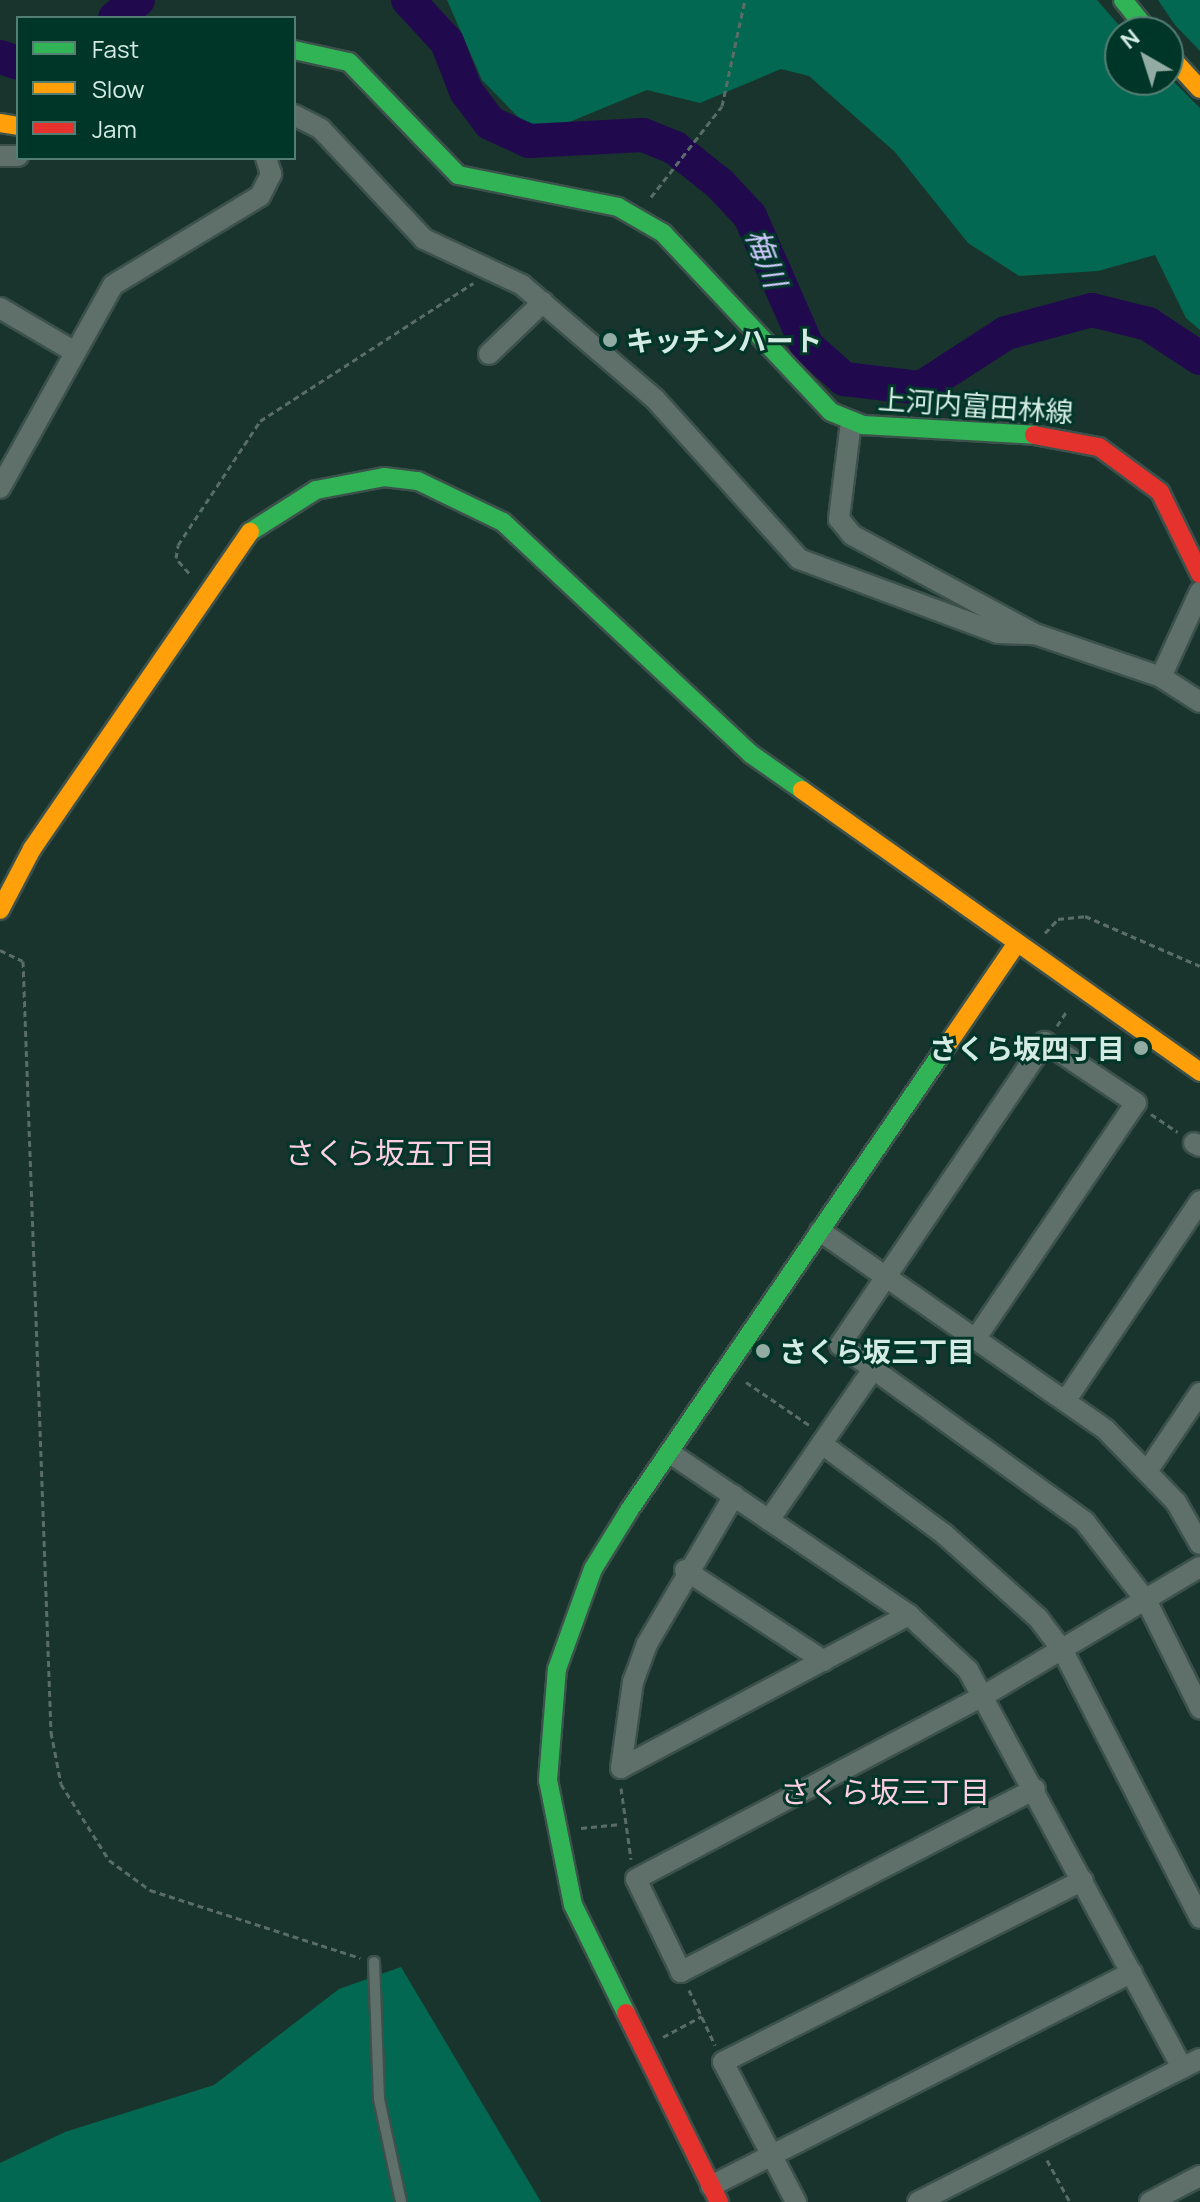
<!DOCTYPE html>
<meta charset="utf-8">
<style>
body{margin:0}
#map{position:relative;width:1200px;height:2202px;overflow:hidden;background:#19342d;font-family:Manrope,"Noto Sans JP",sans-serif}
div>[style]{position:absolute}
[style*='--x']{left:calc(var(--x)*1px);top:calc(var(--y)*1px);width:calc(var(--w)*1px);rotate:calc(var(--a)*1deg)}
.green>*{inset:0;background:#036851}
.river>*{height:34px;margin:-17px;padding:0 17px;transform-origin:17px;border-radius:17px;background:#21094e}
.path>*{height:3px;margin-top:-1.5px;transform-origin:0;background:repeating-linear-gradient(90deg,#5a6c67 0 6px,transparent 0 10px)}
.roads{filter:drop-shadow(2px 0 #3c514b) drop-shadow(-2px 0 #3c514b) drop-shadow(0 2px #3c514b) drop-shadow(0 -2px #3c514b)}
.lane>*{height:10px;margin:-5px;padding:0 5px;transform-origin:5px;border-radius:5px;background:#5e7069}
.street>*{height:20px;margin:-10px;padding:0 10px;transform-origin:10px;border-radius:10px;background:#5e7069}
.fast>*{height:18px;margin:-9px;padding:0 9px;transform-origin:9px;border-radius:9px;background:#30b455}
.slow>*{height:18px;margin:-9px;padding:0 9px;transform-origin:9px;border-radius:9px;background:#ff9f0a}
.jam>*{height:18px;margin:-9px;padding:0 9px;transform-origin:9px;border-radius:9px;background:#e5322d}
.dots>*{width:22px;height:22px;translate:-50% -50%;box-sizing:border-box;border:4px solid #003628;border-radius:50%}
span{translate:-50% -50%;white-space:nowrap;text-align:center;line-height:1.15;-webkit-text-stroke:6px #003628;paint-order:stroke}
.poi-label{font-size:28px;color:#d3ebe2;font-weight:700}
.left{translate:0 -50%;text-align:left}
.right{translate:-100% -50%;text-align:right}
.street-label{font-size:28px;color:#d3ebe2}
.water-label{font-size:30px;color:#d0caff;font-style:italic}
.neighbourhood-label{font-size:30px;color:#fdcde2}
.legend{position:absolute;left:16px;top:16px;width:280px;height:144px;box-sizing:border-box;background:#003628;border:2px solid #547e72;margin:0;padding:10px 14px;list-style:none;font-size:24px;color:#d3ebe2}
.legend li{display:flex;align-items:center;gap:16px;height:40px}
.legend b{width:40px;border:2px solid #547e72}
.north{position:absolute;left:1104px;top:16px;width:80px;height:80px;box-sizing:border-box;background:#003628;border:2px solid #547e72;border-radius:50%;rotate:321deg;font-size:22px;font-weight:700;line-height:32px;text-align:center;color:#d3ebe2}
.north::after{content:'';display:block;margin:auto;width:28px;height:36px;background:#92aba3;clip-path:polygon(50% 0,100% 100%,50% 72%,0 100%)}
</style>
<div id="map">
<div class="green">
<div style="clip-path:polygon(447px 0,1097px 0,1125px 32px,1120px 80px,1168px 76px,1200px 108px,1200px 330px,1186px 318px,1155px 255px,1098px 271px,1019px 276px,968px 243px,895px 152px,809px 76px,781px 69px,700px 103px,647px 90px,550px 130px,523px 122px,482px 80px)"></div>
<div style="clip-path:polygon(1158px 0,1200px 0,1200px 51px,1175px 25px)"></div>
<div style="clip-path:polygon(401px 1967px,541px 2202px,0 2202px,0 2163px,65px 2132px,214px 2085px,339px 1989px)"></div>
</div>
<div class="river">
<div style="--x:408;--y:0;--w:57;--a:47.1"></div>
<div style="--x:447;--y:42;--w:53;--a:68.8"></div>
<div style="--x:466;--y:91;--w:40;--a:53"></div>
<div style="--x:490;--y:123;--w:43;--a:24.8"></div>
<div style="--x:529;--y:141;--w:114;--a:-3"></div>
<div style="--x:643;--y:135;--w:35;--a:22"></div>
<div style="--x:675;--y:148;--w:58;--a:38.7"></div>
<div style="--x:720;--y:184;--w:44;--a:46.8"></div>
<div style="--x:750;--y:216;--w:142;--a:66.3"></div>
<div style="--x:807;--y:346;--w:50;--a:41.7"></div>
<div style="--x:844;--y:379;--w:78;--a:6.7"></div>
<div style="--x:921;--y:388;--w:101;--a:-32.9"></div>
<div style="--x:1006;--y:333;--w:89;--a:-15"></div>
<div style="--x:1092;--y:310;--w:58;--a:14"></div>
<div style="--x:1148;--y:324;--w:62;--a:33.2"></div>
<div style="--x:115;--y:18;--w:29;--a:-38"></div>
<div style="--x:0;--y:57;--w:19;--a:18"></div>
</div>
<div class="path">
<div style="--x:651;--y:197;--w:115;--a:-52"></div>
<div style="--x:722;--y:106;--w:108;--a:-77.8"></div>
<div style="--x:189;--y:573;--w:20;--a:-131"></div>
<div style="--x:176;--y:558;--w:13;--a:-81"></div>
<div style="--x:178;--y:545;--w:149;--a:-56.5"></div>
<div style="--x:260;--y:421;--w:254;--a:-32.9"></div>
<div style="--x:1045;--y:933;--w:19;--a:-47"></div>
<div style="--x:1058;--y:919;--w:27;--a:-6"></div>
<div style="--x:1085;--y:916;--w:125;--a:23.5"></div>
<div style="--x:0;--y:950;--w:25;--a:26"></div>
<div style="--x:23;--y:961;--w:772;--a:87.92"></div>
<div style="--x:51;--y:1732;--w:53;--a:79.1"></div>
<div style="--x:61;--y:1784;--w:90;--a:57.7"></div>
<div style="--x:109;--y:1860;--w:51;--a:36.2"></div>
<div style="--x:150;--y:1890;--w:221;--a:17.9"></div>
<div style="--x:1057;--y:1026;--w:20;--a:-57"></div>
<div style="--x:1151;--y:1114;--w:32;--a:34"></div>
<div style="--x:746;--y:1382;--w:80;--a:34.3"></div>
<div style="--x:621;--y:1788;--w:72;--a:82"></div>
<div style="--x:581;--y:1828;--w:40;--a:-5.7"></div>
<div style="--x:689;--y:1990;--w:61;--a:64.7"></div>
<div style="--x:663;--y:2037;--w:44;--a:-28.3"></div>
<div style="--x:1047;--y:2160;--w:48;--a:61.3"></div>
</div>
<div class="roads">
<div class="lane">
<div style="--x:374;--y:1962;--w:137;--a:87.9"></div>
<div style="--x:379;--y:2099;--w:105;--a:77.9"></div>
</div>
<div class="street">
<div style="--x:294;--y:115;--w:30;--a:27"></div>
<div style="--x:321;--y:129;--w:151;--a:46.9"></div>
<div style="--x:424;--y:239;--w:108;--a:25.1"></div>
<div style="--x:522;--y:285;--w:175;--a:40.6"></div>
<div style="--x:655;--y:399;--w:215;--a:48"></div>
<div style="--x:799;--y:559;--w:212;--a:20.4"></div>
<div style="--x:998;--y:633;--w:37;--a:2"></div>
<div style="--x:0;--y:156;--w:18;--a:0"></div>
<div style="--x:0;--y:308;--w:87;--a:30.4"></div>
<div style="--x:489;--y:354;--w:75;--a:-43.9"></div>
<div style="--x:851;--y:422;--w:98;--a:97.1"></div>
<div style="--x:839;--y:519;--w:21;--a:51"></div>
<div style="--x:852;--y:535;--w:208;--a:28.4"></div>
<div style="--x:1035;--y:634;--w:133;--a:18.8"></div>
<div style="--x:1161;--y:677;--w:46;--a:32.7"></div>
<div style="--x:0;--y:488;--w:232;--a:-60.9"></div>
<div style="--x:113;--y:285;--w:172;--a:-31.2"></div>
<div style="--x:260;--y:196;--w:25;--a:-63"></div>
<div style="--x:271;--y:174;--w:17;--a:-107"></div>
<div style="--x:1161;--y:677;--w:94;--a:-65.4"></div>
<div style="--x:1194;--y:1143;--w:7;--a:27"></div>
<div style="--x:820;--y:1231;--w:347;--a:34.8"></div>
<div style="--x:1105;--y:1429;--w:102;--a:45.8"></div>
<div style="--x:1176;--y:1502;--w:48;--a:60.3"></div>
<div style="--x:976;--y:1338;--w:284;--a:-55.8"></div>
<div style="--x:1136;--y:1103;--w:110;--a:-146.2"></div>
<div style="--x:1045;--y:1042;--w:366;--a:124.1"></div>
<div style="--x:840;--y:1345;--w:302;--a:35.8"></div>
<div style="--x:1085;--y:1522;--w:101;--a:52.2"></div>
<div style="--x:1147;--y:1602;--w:119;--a:63.4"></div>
<div style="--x:1066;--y:1400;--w:240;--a:-56"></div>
<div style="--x:822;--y:1444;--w:152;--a:36.4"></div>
<div style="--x:944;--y:1534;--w:126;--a:41.8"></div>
<div style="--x:1038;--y:1618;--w:41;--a:52.9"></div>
<div style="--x:1063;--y:1651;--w:300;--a:62.8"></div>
<div style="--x:670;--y:1453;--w:289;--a:34.1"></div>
<div style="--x:909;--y:1615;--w:81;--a:43"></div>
<div style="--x:968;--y:1670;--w:452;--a:61.7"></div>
<div style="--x:1148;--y:1470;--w:93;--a:-56"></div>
<div style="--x:769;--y:1520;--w:185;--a:-55.4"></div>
<div style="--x:685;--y:1570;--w:166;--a:33.2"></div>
<div style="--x:621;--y:1768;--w:326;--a:-28"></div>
<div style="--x:621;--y:1768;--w:87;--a:-82.1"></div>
<div style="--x:633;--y:1682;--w:40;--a:-69.8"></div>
<div style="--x:647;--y:1644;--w:172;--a:-59.6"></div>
<div style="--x:1035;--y:1789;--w:399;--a:152.7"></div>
<div style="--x:681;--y:1972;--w:103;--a:-115.8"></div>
<div style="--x:636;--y:1879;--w:395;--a:-27.8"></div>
<div style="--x:985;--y:1695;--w:250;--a:-30.8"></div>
<div style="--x:711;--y:2186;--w:472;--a:-26.9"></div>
<div style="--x:796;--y:2202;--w:158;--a:-117.5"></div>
<div style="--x:723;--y:2062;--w:403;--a:-26.8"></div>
<div style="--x:918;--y:2202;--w:316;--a:-26.9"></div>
<div style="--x:1150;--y:2202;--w:56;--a:-27.5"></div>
</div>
<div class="fast">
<div style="--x:1123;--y:0;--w:41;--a:50.9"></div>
<div style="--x:294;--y:50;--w:56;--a:12.3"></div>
<div style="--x:349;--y:62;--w:157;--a:46"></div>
<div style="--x:458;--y:175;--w:163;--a:11.3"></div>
<div style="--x:618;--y:207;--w:52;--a:30"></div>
<div style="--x:663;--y:233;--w:245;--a:46.8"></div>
<div style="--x:831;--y:412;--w:35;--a:22"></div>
<div style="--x:863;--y:425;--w:171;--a:3.3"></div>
<div style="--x:250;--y:532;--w:78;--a:-32.5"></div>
<div style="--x:316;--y:490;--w:69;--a:-10.8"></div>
<div style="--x:384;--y:477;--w:34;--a:7"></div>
<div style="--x:418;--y:481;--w:94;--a:25.8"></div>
<div style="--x:503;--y:522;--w:340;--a:43.1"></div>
<div style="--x:751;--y:754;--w:62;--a:35.2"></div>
<div style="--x:626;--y:2013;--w:120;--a:-116.1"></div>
<div style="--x:573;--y:1905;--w:127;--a:-101.3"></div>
<div style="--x:548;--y:1780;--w:111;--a:-85.4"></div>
<div style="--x:557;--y:1669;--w:106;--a:-70.2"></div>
<div style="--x:593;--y:1569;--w:70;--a:-58.3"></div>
<div style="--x:630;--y:1509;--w:551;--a:-55.65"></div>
</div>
<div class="slow">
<div style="--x:1168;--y:54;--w:47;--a:47.6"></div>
<div style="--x:0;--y:123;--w:18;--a:9"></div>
<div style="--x:802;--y:790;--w:488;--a:35.3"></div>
<div style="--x:0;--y:910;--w:69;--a:-62.3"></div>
<div style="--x:32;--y:849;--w:385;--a:-55.5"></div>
<div style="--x:941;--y:1054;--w:131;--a:-55.6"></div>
</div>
<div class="jam">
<div style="--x:1034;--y:435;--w:66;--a:10.5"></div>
<div style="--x:1099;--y:447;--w:76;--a:36.4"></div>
<div style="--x:1160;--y:492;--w:91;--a:64"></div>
<div style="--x:626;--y:2013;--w:211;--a:63.8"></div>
</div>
</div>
<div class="dots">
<div style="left:610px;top:340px;background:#92aba3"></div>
<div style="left:1141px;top:1048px;background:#92aba3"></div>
<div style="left:763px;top:1351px;background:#92aba3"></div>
</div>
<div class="poi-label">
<span class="left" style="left:626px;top:340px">キッチンハート</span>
<span class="right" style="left:1125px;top:1048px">さくら坂四丁目</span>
<span class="left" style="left:779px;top:1351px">さくら坂三丁目</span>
</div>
<div class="street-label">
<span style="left:976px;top:405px;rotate:4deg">上河内富田林線</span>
</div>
<div class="water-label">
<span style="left:766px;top:258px;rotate:69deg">梅川</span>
</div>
<div class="neighbourhood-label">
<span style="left:390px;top:1153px">さくら坂五丁目</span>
<span style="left:885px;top:1792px">さくら坂三丁目</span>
</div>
<ul class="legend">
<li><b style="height:10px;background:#30b455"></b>Fast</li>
<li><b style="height:10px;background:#ff9f0a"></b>Slow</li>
<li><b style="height:10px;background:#e5322d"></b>Jam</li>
</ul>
<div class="north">N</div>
</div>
